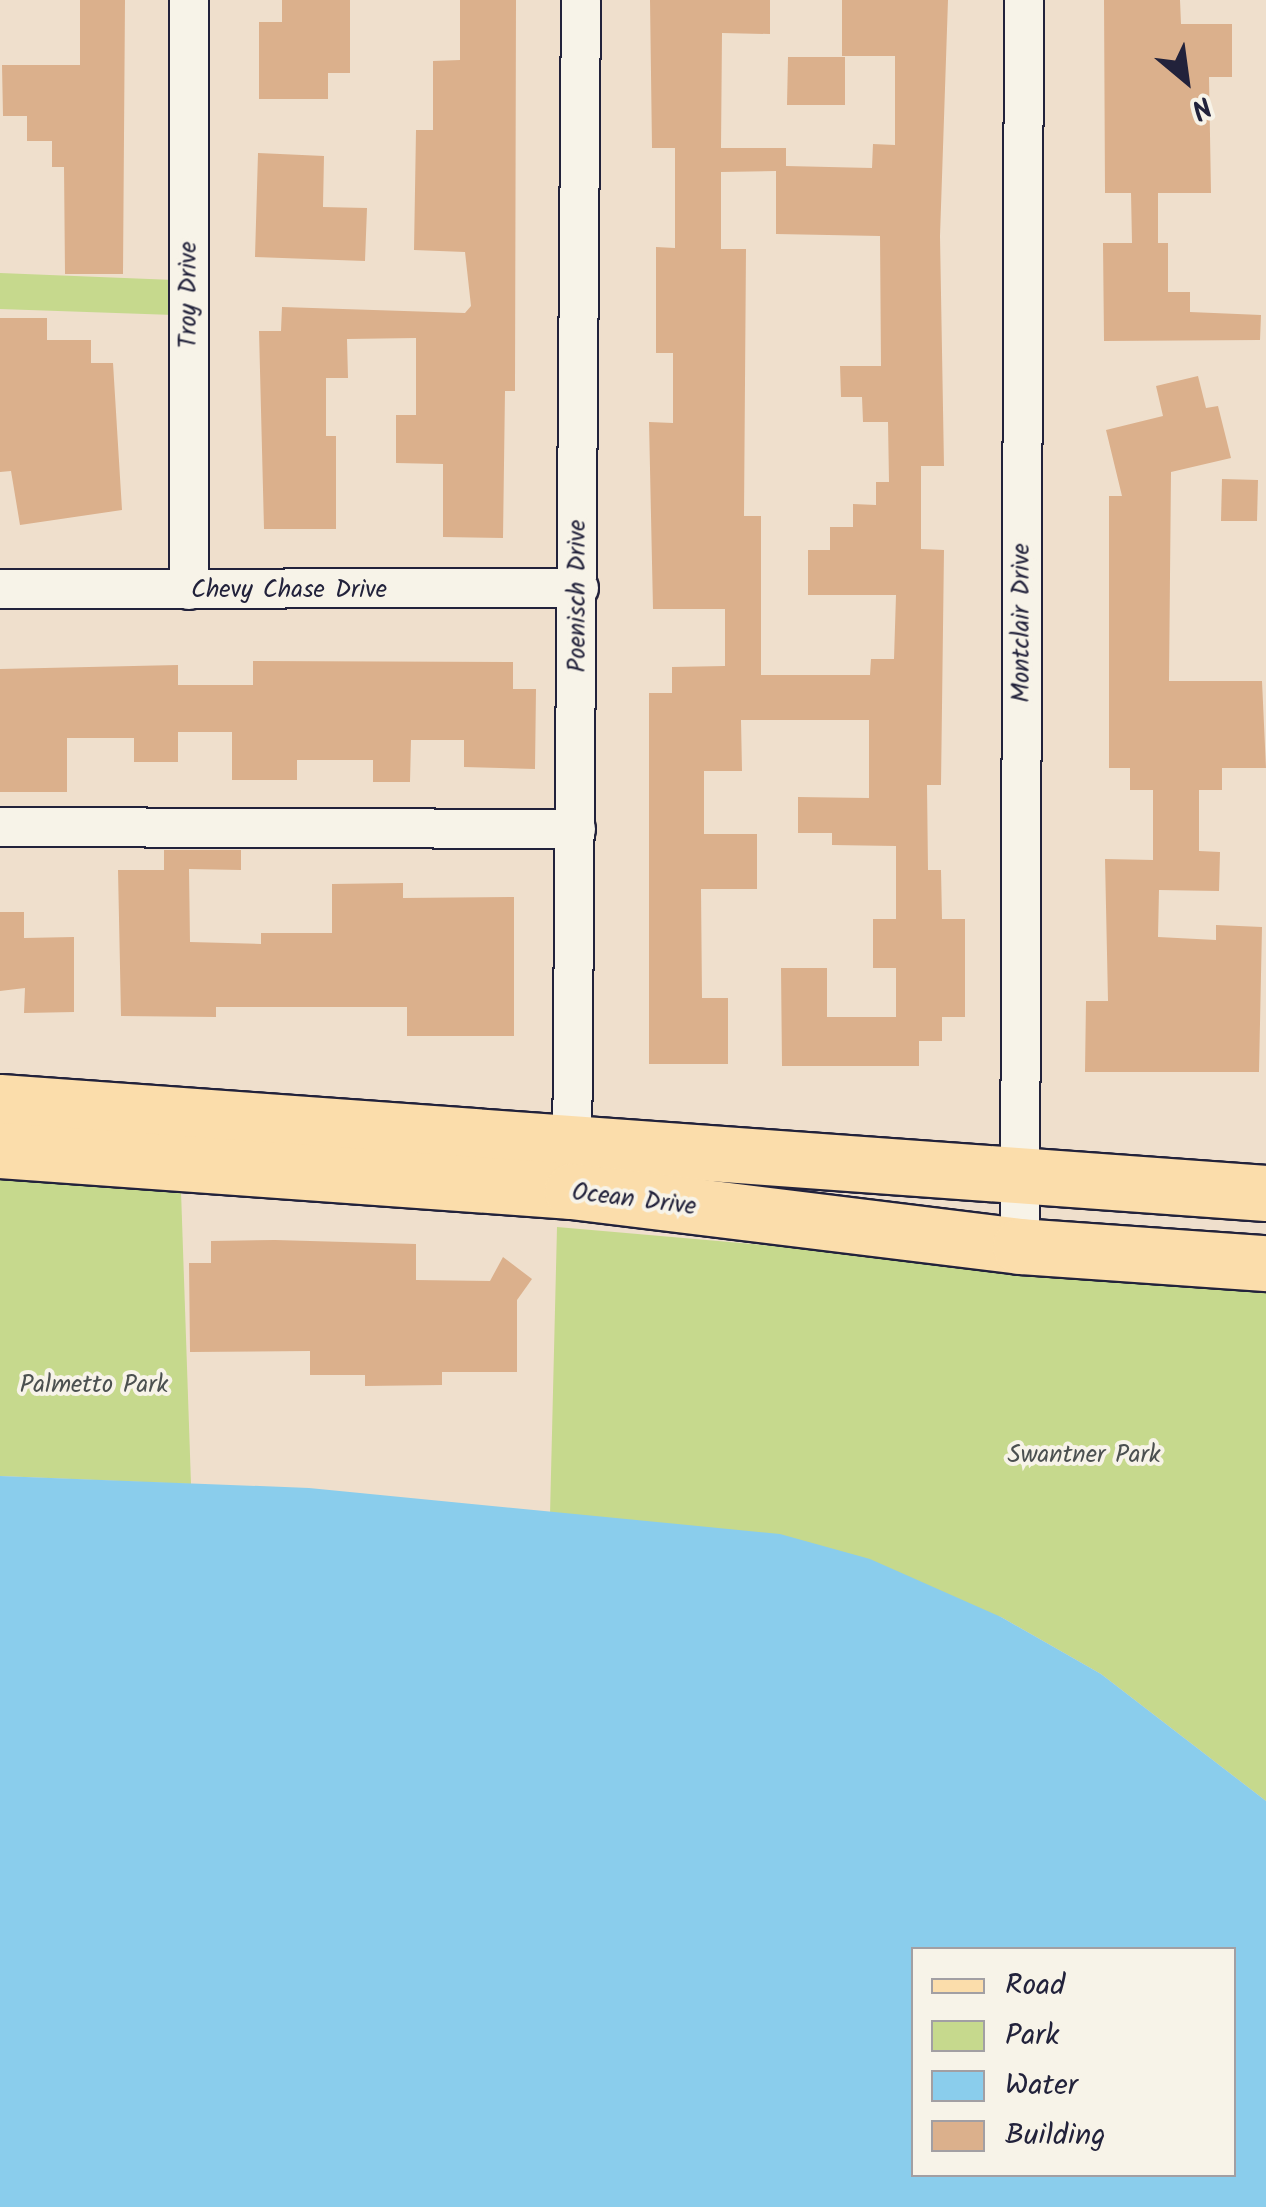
<!DOCTYPE html>
<style>
body{margin:0}
#map{position:relative;width:1266px;height:2207px;overflow:hidden;background:#efdfcc;font-family:Kalam,sans-serif}
div>[style]{position:absolute}
[style*='--x']{left:calc(var(--x)*1px);top:calc(var(--y)*1px);width:calc(var(--w)*1px);rotate:calc(var(--a)*1deg)}
.green>*{inset:0;background:#c6d98d}
.water>*{inset:0;background:#8acdec}
.building>*{inset:0;background:#dbb08c}
.roads{filter:drop-shadow(2px 0 #22223b) drop-shadow(-2px 0 #22223b) drop-shadow(0 2px #22223b) drop-shadow(0 -2px #22223b)}
.street>*{height:38px;margin:-19px;padding:0 19px;transform-origin:19px;border-radius:19px;background:#f7f3e8}
.primary>*{height:55px;margin:-27.5px;padding:0 27.5px;transform-origin:27.5px;border-radius:27.5px;background:#fbddab}
span{translate:-50% -50%;white-space:nowrap;text-align:center;line-height:1.15;-webkit-text-stroke:8px #f7f3e8;paint-order:stroke}
.street-label{font-size:25px;color:#22223b}
.park-label{font-size:25px;color:#4b5050}
.legend{position:absolute;left:911px;top:1947px;width:325px;height:230px;box-sizing:border-box;background:#f7f3e8;border:2px solid #a29fa3;margin:0;padding:12px 18px;list-style:none;font-size:30px;color:#22223b}
.legend li{display:flex;align-items:center;gap:20px;height:50px}
.legend b{width:50px;border:2px solid #a29fa3}
.north{position:absolute;left:1136px;top:30px;width:100px;height:100px;-webkit-text-stroke:8px #f7f3e8;paint-order:stroke;rotate:151deg;font-size:28px;font-weight:700;line-height:40px;text-align:center;color:#22223b}
.north::after{content:'';display:block;margin:auto;width:35px;height:45px;background:#22223b;clip-path:polygon(50% 0,100% 100%,50% 72%,0 100%)}
</style>
<div id="map">
<div class="green">
<div style="clip-path:polygon(0 273px,174px 280px,174px 315px,0 309px)"></div>
<div style="clip-path:polygon(0 1178px,181px 1191px,191px 1484px,0 1476px)"></div>
<div style="clip-path:polygon(557px 1227px,1266px 1289px,1266px 1801px,1101px 1674px,1001px 1617px,550px 1515px)"></div>
</div>
<div class="water">
<div style="clip-path:polygon(evenodd,0 1476px,309px 1488px,780px 1534px,870px 1559px,1001px 1617px,1101px 1674px,1266px 1801px,1266px 2207px,0 2207px,0 1476px,914px 1950px,1234px 1950px,1234px 2174px,914px 2174px,914px 1950px)"></div>
</div>
<div class="building">
<div style="clip-path:polygon(80px 0,125px 0,123px 274px,65px 274px,64px 167px,52px 167px,52px 141px,27px 141px,27px 116px,3px 116px,2px 65px,80px 65px)"></div>
<div style="clip-path:polygon(282px 0,350px 0,350px 73px,328px 73px,328px 99px,259px 99px,259px 22px,282px 22px)"></div>
<div style="clip-path:polygon(460px 0,516px 0,515px 391px,505px 391px,503px 538px,443px 537px,443px 464px,396px 463px,396px 415px,416px 415px,416px 338px,347px 339px,348px 378px,326px 378px,326px 436px,336px 436px,336px 529px,264px 529px,259px 331px,281px 331px,282px 307px,465px 313px,471px 306px,465px 252px,414px 250px,416px 130px,433px 130px,433px 61px,460px 60px)"></div>
<div style="clip-path:polygon(evenodd,650px 0,770px 0,770px 34px,722px 33px,721px 148px,786px 148px,786px 166px,872px 168px,873px 144px,895px 145px,895px 56px,842px 56px,842px 0,948px 0,940px 236px,944px 466px,921px 466px,921px 549px,944px 550px,941px 785px,927px 785px,928px 870px,941px 870px,942px 919px,965px 919px,965px 1017px,942px 1017px,942px 1041px,919px 1041px,919px 1066px,782px 1066px,781px 968px,827px 968px,827px 1017px,896px 1017px,896px 968px,873px 968px,873px 919px,896px 919px,896px 846px,832px 845px,832px 833px,798px 833px,798px 797px,869px 798px,869px 720px,741px 720px,742px 771px,704px 771px,704px 834px,757px 834px,757px 889px,701px 889px,702px 998px,728px 998px,728px 1064px,649px 1064px,649px 693px,672px 693px,672px 667px,725px 666px,725px 609px,653px 609px,649px 422px,673px 423px,673px 353px,656px 353px,656px 247px,675px 248px,675px 148px,652px 148px,650px 0,776px 171px,776px 234px,880px 236px,881px 366px,840px 366px,841px 397px,862px 397px,863px 422px,888px 422px,889px 482px,876px 482px,876px 505px,853px 504px,853px 527px,830px 527px,830px 550px,808px 550px,808px 595px,896px 595px,894px 659px,871px 659px,870px 675px,761px 675px,761px 516px,744px 516px,746px 249px,721px 249px,721px 172px,776px 171px)"></div>
<div style="clip-path:polygon(1104px 0,1180px 0,1181px 24px,1232px 24px,1232px 77px,1209px 77px,1211px 193px,1158px 193px,1158px 243px,1168px 243px,1168px 292px,1190px 292px,1190px 312px,1261px 315px,1260px 340px,1104px 341px,1103px 243px,1132px 243px,1131px 193px,1105px 193px)"></div>
<div style="clip-path:polygon(788px 57px,845px 57px,845px 105px,787px 105px)"></div>
<div style="clip-path:polygon(258px 153px,324px 156px,323px 207px,367px 208px,365px 261px,255px 257px)"></div>
<div style="clip-path:polygon(0 318px,47px 318px,47px 340px,91px 340px,91px 363px,113px 363px,122px 510px,20px 525px,11px 471px,0 472px)"></div>
<div style="clip-path:polygon(1198px 376px,1206px 408px,1218px 406px,1231px 458px,1171px 472px,1169px 681px,1262px 681px,1266px 768px,1222px 768px,1222px 790px,1199px 790px,1199px 851px,1220px 852px,1219px 891px,1159px 890px,1158px 937px,1216px 940px,1216px 925px,1262px 927px,1259px 1072px,1085px 1072px,1086px 1001px,1108px 1001px,1105px 859px,1153px 860px,1153px 790px,1130px 790px,1130px 768px,1109px 768px,1109px 496px,1122px 496px,1106px 430px,1163px 416px,1156px 386px)"></div>
<div style="clip-path:polygon(1222px 479px,1258px 480px,1257px 521px,1221px 521px)"></div>
<div style="clip-path:polygon(253px 661px,513px 662px,513px 689px,536px 689px,535px 769px,464px 767px,464px 740px,411px 740px,410px 782px,373px 782px,373px 760px,297px 760px,297px 780px,232px 780px,232px 732px,178px 732px,178px 762px,134px 762px,134px 738px,67px 738px,67px 792px,0 792px,0 669px,178px 665px,178px 685px,253px 685px)"></div>
<div style="clip-path:polygon(164px 850px,241px 850px,241px 870px,189px 869px,190px 942px,261px 944px,261px 933px,332px 933px,332px 884px,403px 883px,403px 898px,514px 897px,514px 1036px,407px 1036px,407px 1007px,216px 1007px,216px 1017px,121px 1016px,118px 870px,164px 870px)"></div>
<div style="clip-path:polygon(0 912px,24px 912px,24px 938px,74px 937px,74px 1012px,24px 1013px,25px 988px,0 991px)"></div>
<div style="clip-path:polygon(275px 1240px,416px 1244px,416px 1280px,490px 1281px,503px 1257px,532px 1279px,517px 1300px,517px 1372px,442px 1372px,442px 1385px,365px 1386px,365px 1375px,310px 1375px,310px 1351px,190px 1352px,189px 1263px,211px 1263px,211px 1241px)"></div>
</div>
<div class="roads">
<div class="street">
<div style="--x:189;--y:0;--w:590;--a:90"></div>
<div style="--x:0;--y:589;--w:579;--a:-0.1"></div>
<div style="--x:0;--y:827;--w:576;--a:0.2"></div>
<div style="--x:572;--y:1167;--w:1167;--a:-89.56"></div>
<div style="--x:1020;--y:1246;--w:1246;--a:-89.82"></div>
</div>
<div class="primary">
<div style="--x:0;--y:1102;--w:1269;--a:4.11"></div>
<div style="--x:0;--y:1150;--w:573;--a:4.1"></div>
<div style="--x:572;--y:1191;--w:451;--a:7"></div>
<div style="--x:1020;--y:1246;--w:247;--a:4"></div>
</div>
</div>
<div class="street-label">
<span style="left:189px;top:295px;rotate:-90deg">Troy Drive</span>
<span style="left:289px;top:590px">Chevy Chase Drive</span>
<span style="left:578px;top:596px;rotate:-90deg">Poenisch Drive</span>
<span style="left:1022px;top:623px;rotate:-90deg">Montclair Drive</span>
<span style="left:634px;top:1200px;rotate:7deg">Ocean Drive</span>
</div>
<div class="park-label">
<span style="left:94px;top:1385px">Palmetto Park</span>
<span style="left:1084px;top:1455px">Swantner Park</span>
</div>
<ul class="legend">
<li><b style="height:12px;background:#fbddab"></b>Road</li>
<li><b style="height:28px;background:#c6d98d"></b>Park</li>
<li><b style="height:28px;background:#8acdec"></b>Water</li>
<li><b style="height:28px;background:#dbb08c"></b>Building</li>
</ul>
<div class="north">N</div>
</div>
